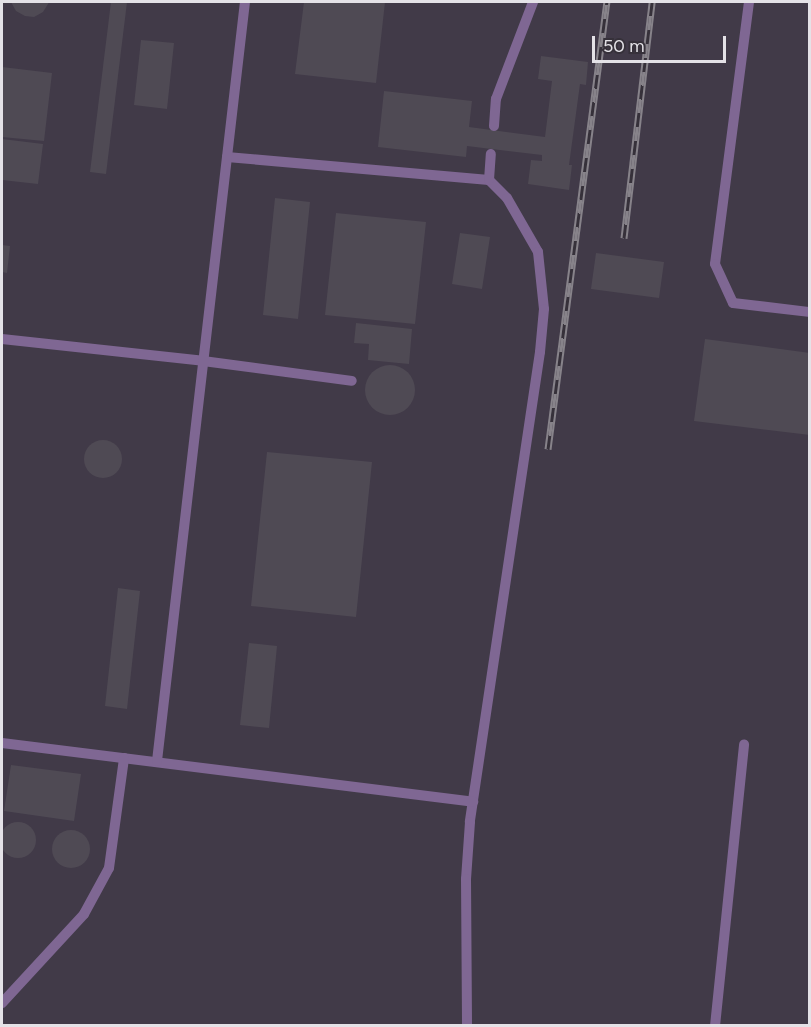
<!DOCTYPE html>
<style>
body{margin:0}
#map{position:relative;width:811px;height:1027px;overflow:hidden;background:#36313a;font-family:Figtree,sans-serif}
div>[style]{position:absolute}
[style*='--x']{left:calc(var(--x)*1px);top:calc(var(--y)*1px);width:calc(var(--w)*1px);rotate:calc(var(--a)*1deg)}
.built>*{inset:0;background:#413a48}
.building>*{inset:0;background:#4f4a54}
.round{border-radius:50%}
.lane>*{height:10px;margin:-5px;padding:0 5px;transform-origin:5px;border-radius:5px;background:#7f6793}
.rail>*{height:7px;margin-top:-3.5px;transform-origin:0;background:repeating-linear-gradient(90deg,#36313a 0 14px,#87838a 0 28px);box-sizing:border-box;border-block:2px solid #87838a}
span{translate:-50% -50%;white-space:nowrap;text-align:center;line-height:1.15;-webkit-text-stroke:5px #36313a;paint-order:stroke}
.frame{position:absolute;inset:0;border:3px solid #e4e2e7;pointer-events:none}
.scale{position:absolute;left:592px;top:36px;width:134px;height:27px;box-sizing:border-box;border:3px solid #e4e2e7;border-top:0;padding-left:8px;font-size:18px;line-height:21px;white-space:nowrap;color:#e4e2e7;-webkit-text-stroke:4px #36313a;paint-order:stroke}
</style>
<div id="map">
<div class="built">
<div style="clip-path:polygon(2px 2px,809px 2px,809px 1025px,2px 1026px)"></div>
</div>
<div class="building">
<div style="clip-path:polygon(11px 2px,49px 2px,48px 4px,43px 12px,34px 17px,25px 16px,16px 11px)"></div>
<div style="clip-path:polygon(111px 2px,127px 2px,106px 174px,90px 172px)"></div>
<div style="clip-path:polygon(304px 2px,385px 2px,376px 83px,295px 74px)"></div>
<div style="clip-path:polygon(141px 40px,174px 43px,167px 109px,134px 105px)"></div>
<div style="clip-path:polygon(541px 56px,588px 62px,586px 85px,580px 84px,569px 165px,572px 165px,569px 190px,528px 184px,531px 160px,542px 161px,542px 155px,467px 146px,466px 157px,378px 147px,384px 91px,472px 101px,469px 127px,545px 137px,552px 81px,538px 79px)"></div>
<div style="clip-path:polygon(2px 67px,52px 73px,44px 141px,2px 137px)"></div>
<div style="clip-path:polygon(2px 139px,43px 144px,38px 184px,2px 180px)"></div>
<div style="clip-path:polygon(275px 198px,310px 202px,298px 319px,263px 315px)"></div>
<div style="clip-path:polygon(336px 213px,426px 222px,415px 324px,325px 315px)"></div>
<div style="clip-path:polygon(460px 233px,490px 237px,482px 289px,452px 284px)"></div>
<div style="clip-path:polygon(2px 245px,10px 246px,7px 273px,2px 272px)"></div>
<div style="clip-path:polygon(596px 253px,664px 262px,659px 298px,591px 289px)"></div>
<div style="clip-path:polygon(356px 323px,412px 329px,409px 364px,368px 360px,369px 344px,354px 343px)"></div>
<div style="clip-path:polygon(705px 339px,810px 353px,810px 435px,694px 421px)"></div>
<div class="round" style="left:365px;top:365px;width:50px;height:50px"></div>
<div class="round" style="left:84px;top:440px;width:38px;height:38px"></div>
<div style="clip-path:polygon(267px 452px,372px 462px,356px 617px,251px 606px)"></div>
<div style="clip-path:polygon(118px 588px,140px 591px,127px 709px,105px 706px)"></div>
<div style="clip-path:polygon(249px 643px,277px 646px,269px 728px,240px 725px)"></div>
<div style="clip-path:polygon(11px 765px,81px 774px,74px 821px,4px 811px)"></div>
<div class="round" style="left:0;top:822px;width:36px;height:36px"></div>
<div class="round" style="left:52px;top:830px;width:38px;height:38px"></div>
</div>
<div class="lane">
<div style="--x:749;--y:2;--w:264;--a:97.4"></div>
<div style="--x:715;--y:264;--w:43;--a:65.2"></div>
<div style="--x:733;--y:303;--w:78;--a:6.7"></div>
<div style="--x:494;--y:126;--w:27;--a:-86"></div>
<div style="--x:496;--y:99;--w:104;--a:-69.1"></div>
<div style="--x:227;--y:157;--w:263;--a:5"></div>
<div style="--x:489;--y:180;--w:25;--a:45"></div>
<div style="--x:507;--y:198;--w:62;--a:60.1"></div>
<div style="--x:538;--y:252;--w:57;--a:84"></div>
<div style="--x:544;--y:309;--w:43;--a:95.3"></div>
<div style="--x:540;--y:352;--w:475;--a:98.5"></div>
<div style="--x:470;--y:822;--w:57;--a:94"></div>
<div style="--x:466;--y:879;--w:147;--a:89.6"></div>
<div style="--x:489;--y:180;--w:26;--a:-86"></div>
<div style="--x:2;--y:339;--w:202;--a:6.2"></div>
<div style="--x:203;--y:361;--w:150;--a:7.6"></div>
<div style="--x:2;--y:743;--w:475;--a:7.1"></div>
<div style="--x:157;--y:761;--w:764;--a:-83.39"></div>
<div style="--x:2;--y:1003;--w:121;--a:-47.3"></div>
<div style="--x:84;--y:914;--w:52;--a:-61.5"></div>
<div style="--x:109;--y:868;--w:111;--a:-82.2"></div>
<div style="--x:715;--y:1026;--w:283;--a:-84.1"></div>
</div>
<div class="rail">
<div style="--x:624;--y:238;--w:238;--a:-83.2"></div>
<div style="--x:548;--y:449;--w:451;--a:-82.5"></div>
</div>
<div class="frame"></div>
<div class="scale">50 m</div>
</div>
